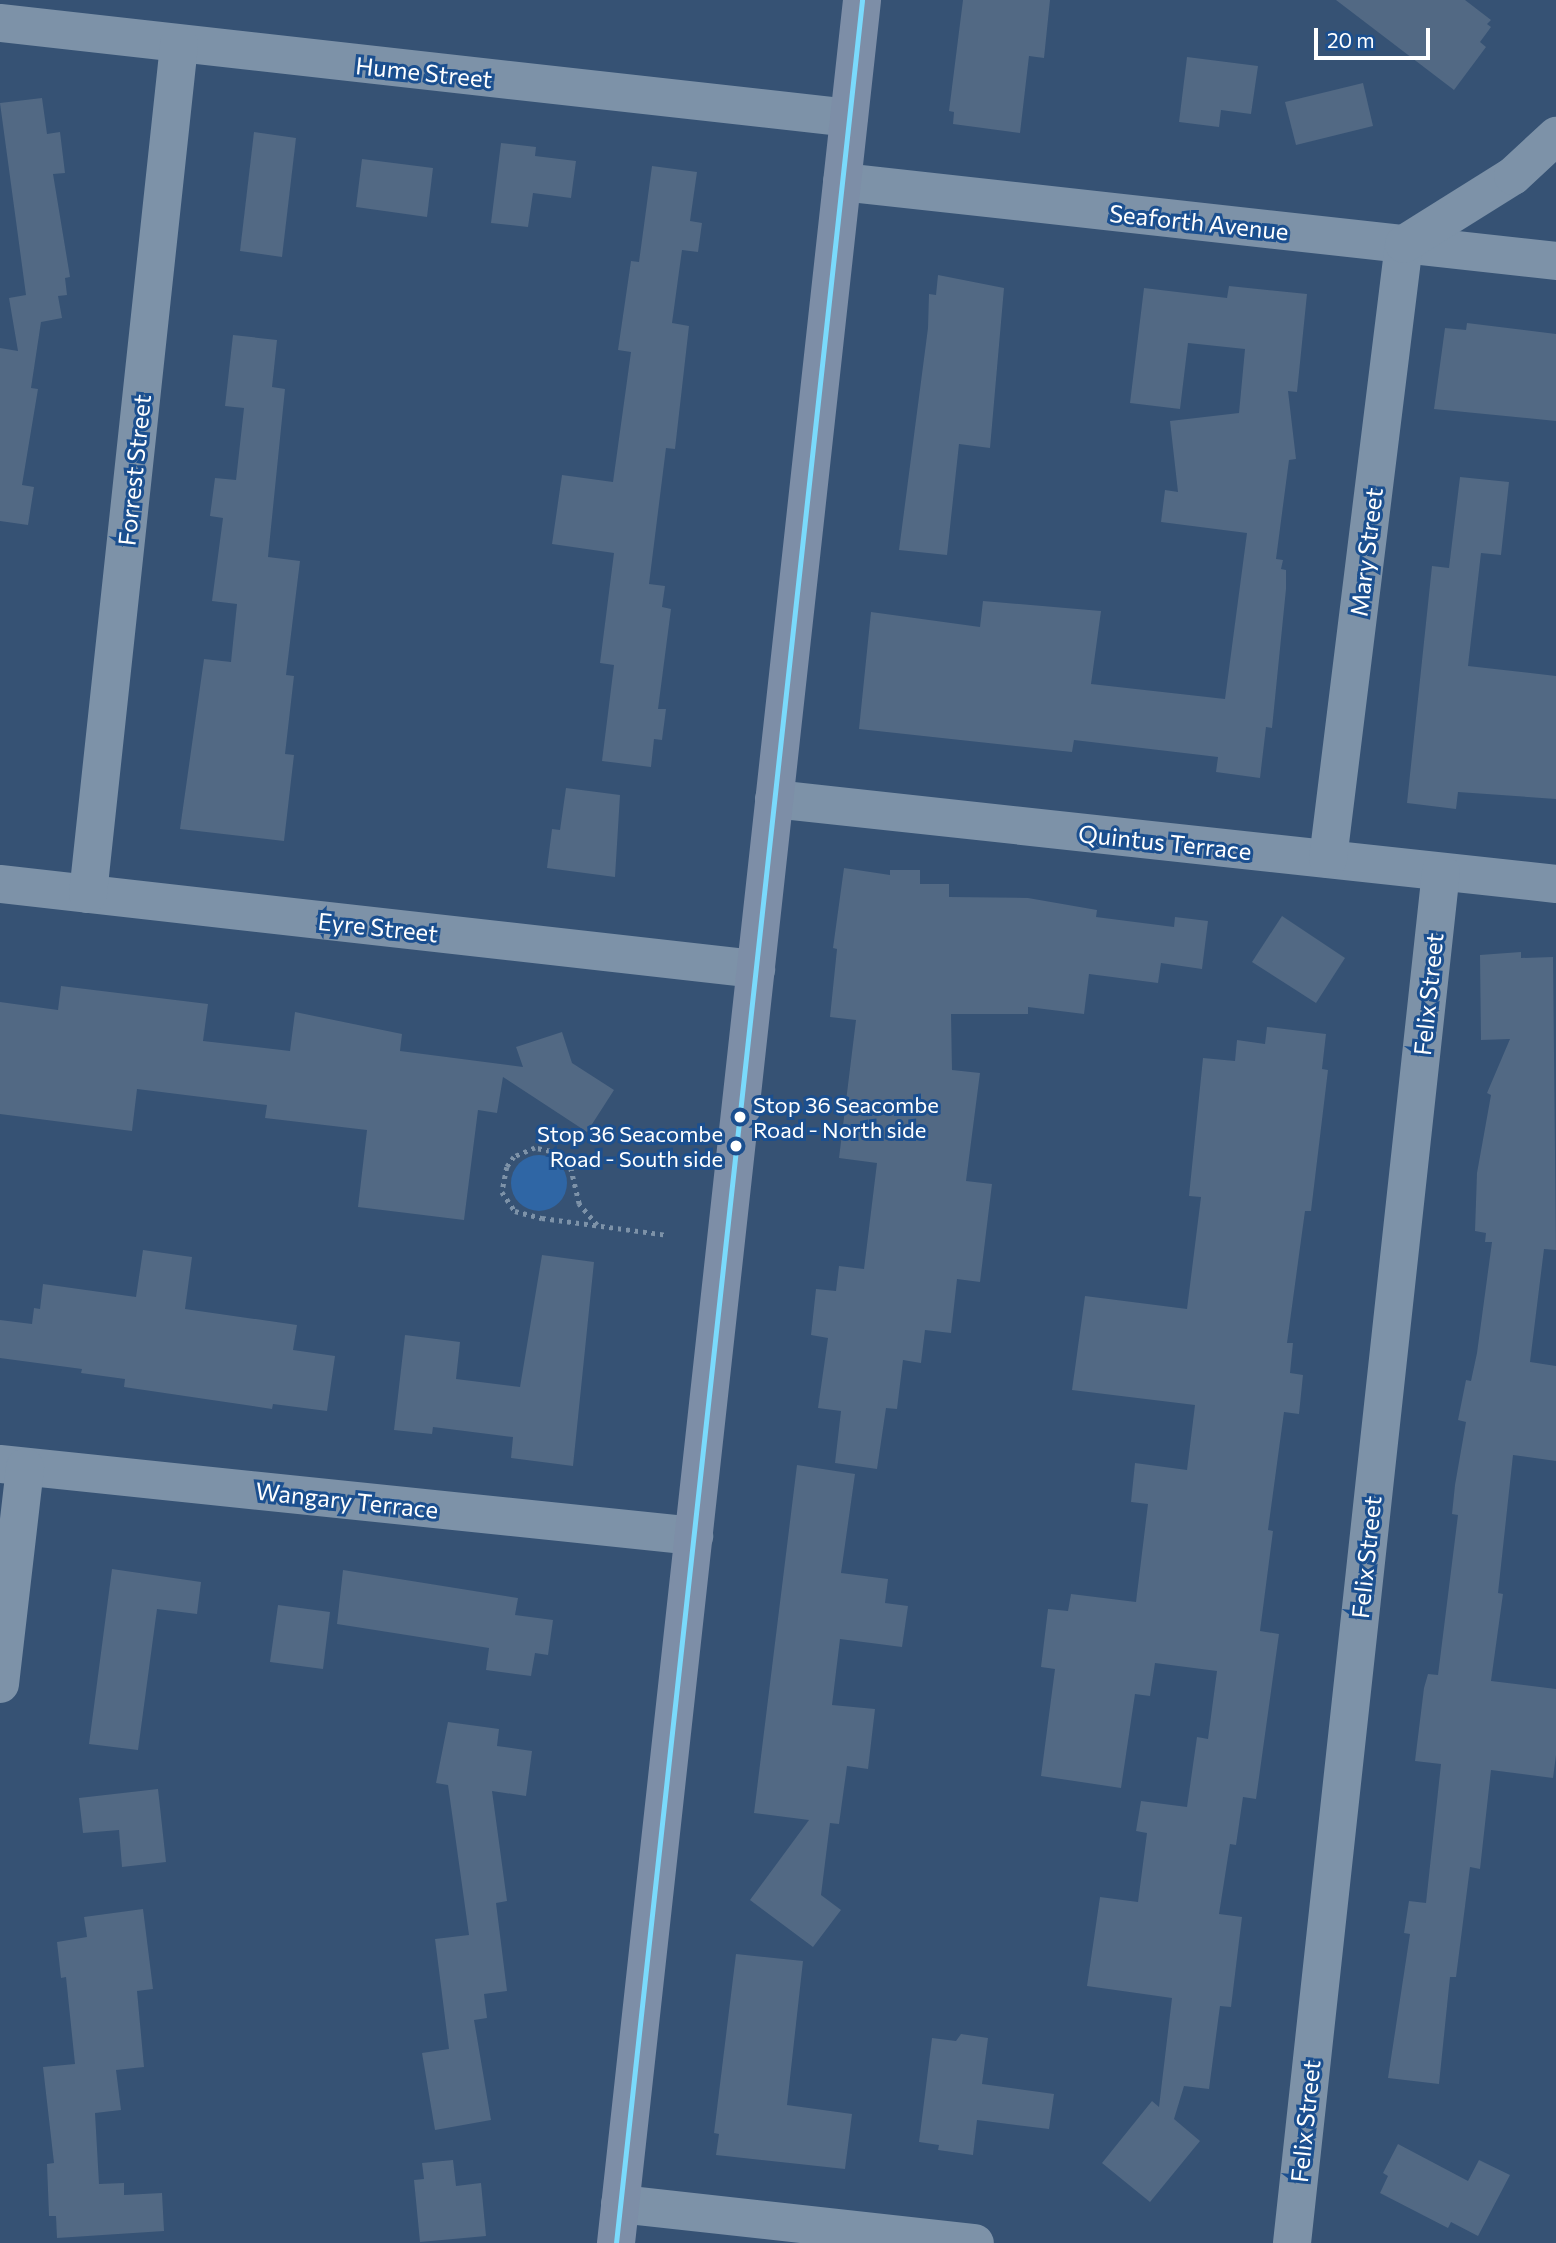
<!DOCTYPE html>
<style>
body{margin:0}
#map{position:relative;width:1556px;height:2243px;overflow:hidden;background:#365274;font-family:Commissioner,sans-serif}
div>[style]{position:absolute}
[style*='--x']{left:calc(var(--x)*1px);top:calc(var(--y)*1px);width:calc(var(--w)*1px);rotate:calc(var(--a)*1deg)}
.green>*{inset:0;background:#2f66a5}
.round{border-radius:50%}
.building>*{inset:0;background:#526984}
.path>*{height:4.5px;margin-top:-2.25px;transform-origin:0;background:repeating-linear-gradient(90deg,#7d92a8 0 3.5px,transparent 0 8.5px)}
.minor>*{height:38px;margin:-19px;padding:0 19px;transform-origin:19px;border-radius:19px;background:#7d92a8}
.major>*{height:38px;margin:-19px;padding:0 19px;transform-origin:19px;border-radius:19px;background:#7d8ea7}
.bus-1>*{height:5px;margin:-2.5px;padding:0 2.5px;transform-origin:2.5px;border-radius:2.5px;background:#7adafc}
.dots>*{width:19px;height:19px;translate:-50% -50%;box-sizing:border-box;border:4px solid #1b4f8f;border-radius:50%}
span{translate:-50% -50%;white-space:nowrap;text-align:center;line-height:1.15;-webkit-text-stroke:6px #1b4f8f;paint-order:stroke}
.bus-label{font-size:22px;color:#fff}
.left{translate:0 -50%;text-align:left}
.right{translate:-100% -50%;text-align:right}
.street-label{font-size:24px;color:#fff}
.scale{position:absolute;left:1314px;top:28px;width:116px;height:32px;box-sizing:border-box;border:4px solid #fff;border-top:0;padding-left:9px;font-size:21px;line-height:24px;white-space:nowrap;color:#fff;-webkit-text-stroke:5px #1b4f8f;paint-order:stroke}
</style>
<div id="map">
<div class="green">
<div class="round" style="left:511px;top:1155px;width:56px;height:56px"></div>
</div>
<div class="building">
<div style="clip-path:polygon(963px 0,1050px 0,1044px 58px,1029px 56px,1020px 133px,953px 124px,954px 112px,949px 111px)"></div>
<div style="clip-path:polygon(1336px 0,1465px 0,1491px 20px,1487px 24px,1491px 27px,1480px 42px,1486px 47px,1454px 90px)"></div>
<div style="clip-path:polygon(1187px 57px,1258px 66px,1251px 114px,1221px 110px,1219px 127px,1179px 122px)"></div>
<div style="clip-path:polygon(1363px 83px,1373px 126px,1296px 145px,1285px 102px)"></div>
<div style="clip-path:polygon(42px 98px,47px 134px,60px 132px,65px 173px,53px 174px,70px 277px,65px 278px,67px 295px,58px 296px,62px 318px,41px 322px,31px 388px,38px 389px,22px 485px,34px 487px,28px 525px,0 521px,0 348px,18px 351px,9px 298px,26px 295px,0 103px)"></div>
<div style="clip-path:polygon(254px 132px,296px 138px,282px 257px,240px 251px)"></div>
<div style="clip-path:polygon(501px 143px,536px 147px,535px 156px,576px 161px,571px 198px,533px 193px,528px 227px,491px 223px)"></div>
<div style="clip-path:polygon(362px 159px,433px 168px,427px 217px,356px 207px)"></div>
<div style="clip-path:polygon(652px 166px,697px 172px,690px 221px,702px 223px,698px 252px,682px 250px,672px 323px,689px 326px,675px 449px,666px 448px,649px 584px,665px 586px,662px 607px,671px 609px,658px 709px,666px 709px,662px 740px,654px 739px,651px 767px,602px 761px,614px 665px,600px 663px,614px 553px,552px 544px,562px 475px,613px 482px,631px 352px,618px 350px,631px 261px,639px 262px)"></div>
<div style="clip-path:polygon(938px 275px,1004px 288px,990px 448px,959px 444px,947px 555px,899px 550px,928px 328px,929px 294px,936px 295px)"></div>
<div style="clip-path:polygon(1229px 286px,1307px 294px,1297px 392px,1288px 391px,1296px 459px,1289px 460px,1276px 559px,1283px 560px,1281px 569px,1286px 570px,1286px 589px,1272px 728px,1266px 727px,1260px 778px,1216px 772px,1218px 757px,1074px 740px,1072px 752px,859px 729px,871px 612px,980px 627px,983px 601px,1101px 611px,1091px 684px,1225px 699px,1247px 533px,1161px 522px,1165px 490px,1178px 492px,1170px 421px,1239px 413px,1245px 349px,1188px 343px,1180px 409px,1130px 403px,1144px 288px,1227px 298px)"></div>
<div style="clip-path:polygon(1467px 323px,1556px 334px,1556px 421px,1434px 409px,1445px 328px,1466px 330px)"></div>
<div style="clip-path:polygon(233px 335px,277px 340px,272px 387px,285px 389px,268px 557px,300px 561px,286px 675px,294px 676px,285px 754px,294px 755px,284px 841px,180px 829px,204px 659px,231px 662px,237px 604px,212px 601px,223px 518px,210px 516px,215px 478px,236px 480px,244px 408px,225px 406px)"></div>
<div style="clip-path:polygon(1460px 477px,1509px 482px,1501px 555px,1481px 553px,1468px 666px,1556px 676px,1556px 799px,1458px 792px,1456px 809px,1407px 803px,1432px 566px,1449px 568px)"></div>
<div style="clip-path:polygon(566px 788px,620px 795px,615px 877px,547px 868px,552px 829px,560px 830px)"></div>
<div style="clip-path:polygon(844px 868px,890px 875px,890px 870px,920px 870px,920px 884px,949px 884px,949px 897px,1028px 898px,1097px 910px,1096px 917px,1174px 927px,1175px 917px,1208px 921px,1202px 969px,1161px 963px,1158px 983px,1089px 974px,1084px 1014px,1028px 1007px,1028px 1014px,951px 1014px,952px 1070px,980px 1073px,966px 1181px,992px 1184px,980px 1282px,957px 1279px,951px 1333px,925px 1330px,921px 1363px,903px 1360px,897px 1409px,886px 1408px,877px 1469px,835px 1463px,841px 1411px,818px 1408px,828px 1338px,811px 1335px,816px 1289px,836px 1291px,839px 1266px,864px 1269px,877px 1163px,839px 1158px,856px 1020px,830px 1017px,837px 949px,833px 948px)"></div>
<div style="clip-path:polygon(1282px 916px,1345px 958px,1316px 1003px,1252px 962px)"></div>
<div style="clip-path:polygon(1521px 952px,1521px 958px,1553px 957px,1556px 1250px,1544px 1249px,1530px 1362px,1556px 1366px,1556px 1461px,1513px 1455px,1498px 1593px,1503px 1594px,1491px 1681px,1556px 1689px,1556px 1755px,1553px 1778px,1491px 1770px,1480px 1869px,1470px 1867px,1456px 1977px,1450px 1977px,1439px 2084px,1388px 2078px,1410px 1934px,1404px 1933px,1409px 1901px,1426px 1903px,1441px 1764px,1415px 1761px,1424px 1688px,1428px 1674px,1438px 1675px,1458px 1515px,1452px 1514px,1455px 1485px,1466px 1422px,1458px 1420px,1466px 1380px,1471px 1381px,1477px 1353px,1492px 1242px,1485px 1242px,1486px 1233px,1475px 1231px,1477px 1173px,1491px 1095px,1487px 1093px,1510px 1039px,1481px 1040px,1480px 955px)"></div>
<div style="clip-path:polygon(61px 986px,208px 1004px,203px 1041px,290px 1051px,295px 1012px,402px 1034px,400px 1051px,523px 1067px,516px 1047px,562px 1032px,572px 1063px,614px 1090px,587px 1132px,503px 1077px,497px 1113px,478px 1110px,464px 1220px,358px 1207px,367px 1130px,265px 1118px,267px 1105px,137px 1089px,132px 1131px,0 1114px,0 1002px,58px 1010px)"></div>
<div style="clip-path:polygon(1267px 1027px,1326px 1034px,1322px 1069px,1328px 1070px,1311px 1211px,1305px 1211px,1287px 1343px,1293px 1343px,1290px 1373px,1303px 1375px,1299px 1414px,1284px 1412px,1268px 1530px,1273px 1531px,1260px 1631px,1279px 1634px,1256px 1799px,1243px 1797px,1236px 1845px,1230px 1844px,1219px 1914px,1242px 1917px,1231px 2007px,1220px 2006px,1209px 2089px,1184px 2086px,1174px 2119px,1200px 2141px,1150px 2202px,1102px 2163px,1152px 2101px,1159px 2107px,1172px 1998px,1087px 1986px,1100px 1897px,1138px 1902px,1147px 1833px,1136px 1831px,1141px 1801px,1187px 1807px,1197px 1737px,1208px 1739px,1217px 1671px,1155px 1663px,1150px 1696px,1135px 1694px,1121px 1788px,1041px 1776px,1055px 1669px,1041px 1667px,1048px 1609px,1068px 1611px,1071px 1594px,1136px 1602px,1148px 1504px,1131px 1502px,1135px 1463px,1187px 1470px,1195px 1405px,1072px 1390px,1085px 1296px,1187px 1309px,1201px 1197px,1189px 1196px,1203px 1058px,1235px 1061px,1237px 1040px,1265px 1044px)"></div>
<div style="clip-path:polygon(143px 1250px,192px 1257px,185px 1309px,297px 1325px,293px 1350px,335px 1356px,327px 1411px,273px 1404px,272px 1409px,124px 1387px,125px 1379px,81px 1373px,82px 1369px,0 1358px,0 1320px,32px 1324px,34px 1308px,40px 1309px,43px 1284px,136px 1297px)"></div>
<div style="clip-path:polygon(542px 1255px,594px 1262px,573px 1466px,511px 1458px,513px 1437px,433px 1427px,432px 1434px,394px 1430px,405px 1335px,460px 1342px,456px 1379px,520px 1387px)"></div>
<div style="clip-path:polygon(797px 1465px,855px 1474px,841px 1573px,888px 1579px,885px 1603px,908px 1606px,902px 1647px,840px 1639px,832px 1705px,875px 1709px,868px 1769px,847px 1766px,839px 1824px,830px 1823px,821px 1895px,841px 1910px,813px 1947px,750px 1900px,809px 1820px,754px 1813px)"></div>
<div style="clip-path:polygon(112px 1569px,201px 1582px,197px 1614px,157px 1609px,138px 1750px,89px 1744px)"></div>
<div style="clip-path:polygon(343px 1570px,518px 1598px,515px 1615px,553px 1620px,548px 1655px,535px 1653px,531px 1676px,486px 1670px,489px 1648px,337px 1624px)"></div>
<div style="clip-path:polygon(278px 1605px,330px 1612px,323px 1669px,270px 1662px)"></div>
<div style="clip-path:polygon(448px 1722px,499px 1729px,497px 1746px,532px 1751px,526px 1796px,492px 1791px,507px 1901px,496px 1903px,507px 1991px,484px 1994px,487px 2018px,474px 2020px,491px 2120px,435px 2130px,422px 2053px,449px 2049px,435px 1939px,469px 1935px,448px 1785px,436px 1783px)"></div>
<div style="clip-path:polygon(158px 1789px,166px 1862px,122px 1867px,119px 1830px,83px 1833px,79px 1798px)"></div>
<div style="clip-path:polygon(143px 1909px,153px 1989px,137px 1991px,144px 2067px,116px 2070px,121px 2110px,95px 2113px,99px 2184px,124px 2183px,124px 2195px,162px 2193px,164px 2231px,57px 2238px,56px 2216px,49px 2216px,47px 2164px,54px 2163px,43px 2067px,75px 2064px,66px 1977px,61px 1978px,57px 1942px,87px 1937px,84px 1917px)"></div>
<div style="clip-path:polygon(736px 1954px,803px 1961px,787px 2105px,852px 2114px,845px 2169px,716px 2155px,719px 2134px,714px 2133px)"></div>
<div style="clip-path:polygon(961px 2034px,988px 2038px,982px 2084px,1054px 2094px,1049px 2129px,977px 2120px,973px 2155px,938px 2150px,939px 2145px,919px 2142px,932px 2038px,956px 2041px)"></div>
<div style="clip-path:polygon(1398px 2144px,1468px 2181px,1479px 2160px,1510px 2175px,1478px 2236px,1451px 2222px,1448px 2228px,1380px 2193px,1388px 2176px,1383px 2173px)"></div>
<div style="clip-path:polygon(453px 2160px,456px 2186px,481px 2183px,486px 2236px,420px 2242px,414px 2180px,424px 2179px,422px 2163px)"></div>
</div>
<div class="path">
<div style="--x:597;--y:1225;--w:28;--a:-131"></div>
<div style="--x:579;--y:1204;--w:43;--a:-103.4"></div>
<div style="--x:569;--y:1162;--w:14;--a:-141"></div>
<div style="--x:558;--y:1153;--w:24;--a:-168"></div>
<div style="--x:535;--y:1148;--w:23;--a:157"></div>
<div style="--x:514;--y:1157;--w:12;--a:125"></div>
<div style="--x:507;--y:1167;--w:25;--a:101"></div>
<div style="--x:502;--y:1192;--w:23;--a:56"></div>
<div style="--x:515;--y:1211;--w:28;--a:15"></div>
<div style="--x:542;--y:1218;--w:126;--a:7.7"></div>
</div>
<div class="minor">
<div style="--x:0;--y:23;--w:854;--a:6.38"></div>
<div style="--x:842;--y:182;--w:718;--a:6.31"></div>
<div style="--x:774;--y:799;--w:787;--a:6.2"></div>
<div style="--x:1328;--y:859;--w:620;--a:-82.96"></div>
<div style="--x:1404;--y:244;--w:128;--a:-32"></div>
<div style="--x:1513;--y:176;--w:59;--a:-42.9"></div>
<div style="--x:0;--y:884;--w:761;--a:6.42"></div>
<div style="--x:88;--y:894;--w:854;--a:-83.88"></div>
<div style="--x:0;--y:1464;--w:698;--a:5.92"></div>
<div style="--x:0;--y:1684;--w:218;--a:-83.4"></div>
<div style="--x:620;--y:2204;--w:357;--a:6.3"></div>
<div style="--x:1292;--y:2243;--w:1379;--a:-83.8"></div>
</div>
<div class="major">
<div style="--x:616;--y:2243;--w:2256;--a:-83.74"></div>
</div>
<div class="bus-1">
<div style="--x:616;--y:2243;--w:2256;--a:-83.74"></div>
</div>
<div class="dots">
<div style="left:740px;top:1117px;background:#fff"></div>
<div style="left:736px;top:1146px;background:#fff"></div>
</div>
<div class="bus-label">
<span class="left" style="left:753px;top:1117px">Stop 36 Seacombe<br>Road - North side</span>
<span class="right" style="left:723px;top:1146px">Stop 36 Seacombe<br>Road - South side</span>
</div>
<div class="street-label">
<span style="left:424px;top:72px;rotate:6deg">Hume Street</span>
<span style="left:1199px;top:222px;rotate:6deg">Seaforth Avenue</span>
<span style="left:134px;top:470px;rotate:-84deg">Forrest Street</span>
<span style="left:1366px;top:552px;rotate:-83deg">Mary Street</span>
<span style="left:1165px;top:842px;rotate:6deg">Quintus Terrace</span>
<span style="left:378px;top:927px;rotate:6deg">Eyre Street</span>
<span style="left:1428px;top:994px;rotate:-84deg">Felix Street</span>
<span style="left:347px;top:1500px;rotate:6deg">Wangary Terrace</span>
<span style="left:1366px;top:1557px;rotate:-84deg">Felix Street</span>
<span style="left:1305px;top:2121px;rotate:-84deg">Felix Street</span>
</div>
<div class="scale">20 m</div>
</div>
